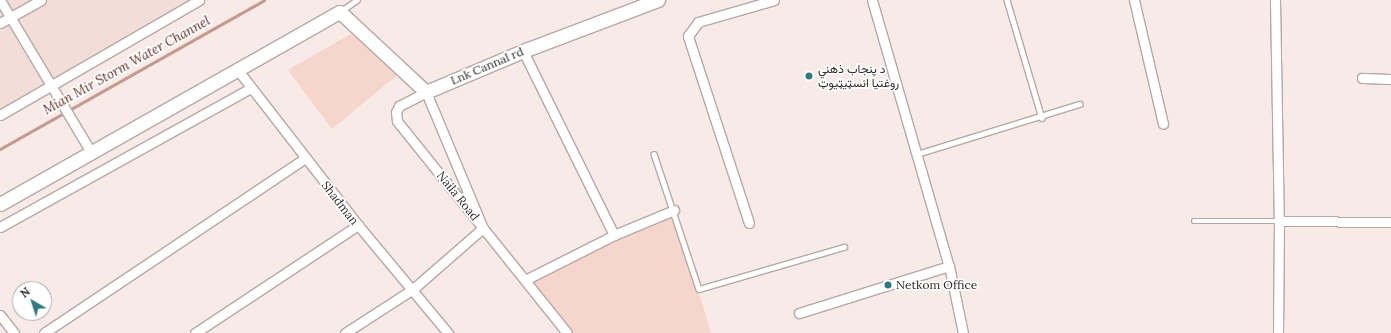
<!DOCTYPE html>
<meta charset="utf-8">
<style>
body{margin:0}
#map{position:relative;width:1391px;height:333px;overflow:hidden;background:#f7eae7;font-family:Lora,Vazirmatn,serif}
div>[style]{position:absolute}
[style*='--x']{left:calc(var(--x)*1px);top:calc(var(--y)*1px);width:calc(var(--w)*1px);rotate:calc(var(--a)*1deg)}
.built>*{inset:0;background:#f3ddd9}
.green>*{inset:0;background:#f6d5cd}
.stream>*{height:3px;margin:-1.5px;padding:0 1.5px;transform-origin:1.5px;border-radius:1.5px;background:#c4998f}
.roads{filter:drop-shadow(1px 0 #b5a9a6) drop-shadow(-1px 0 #b5a9a6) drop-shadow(0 1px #b5a9a6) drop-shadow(0 -1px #b5a9a6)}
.lane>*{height:4.5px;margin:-2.25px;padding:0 2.25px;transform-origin:2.25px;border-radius:2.25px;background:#fff}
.street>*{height:9px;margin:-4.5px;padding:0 4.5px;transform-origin:4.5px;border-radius:4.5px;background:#fff}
.secondary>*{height:13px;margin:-6.5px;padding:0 6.5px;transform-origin:6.5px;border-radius:6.5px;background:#fff}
.dots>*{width:11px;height:11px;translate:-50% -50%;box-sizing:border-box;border:2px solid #fff;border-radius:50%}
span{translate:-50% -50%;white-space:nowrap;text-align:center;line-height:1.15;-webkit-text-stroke:3.5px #fff;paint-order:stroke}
.street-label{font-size:12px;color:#2f2a29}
.poi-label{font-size:12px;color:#2f2a29}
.left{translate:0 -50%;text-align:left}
.water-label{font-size:13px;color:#60291e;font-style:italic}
.north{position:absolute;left:12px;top:281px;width:40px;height:40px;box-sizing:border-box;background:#fff;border:1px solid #acaaa9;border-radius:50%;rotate:321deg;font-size:11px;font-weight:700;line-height:16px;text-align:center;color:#2f2a29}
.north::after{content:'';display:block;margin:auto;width:14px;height:18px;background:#307980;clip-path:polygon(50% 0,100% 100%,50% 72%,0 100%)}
</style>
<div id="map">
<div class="built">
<div style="clip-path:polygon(0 0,197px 0,0 117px)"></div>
</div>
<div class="green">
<div style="clip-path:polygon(361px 28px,403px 70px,332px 129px,288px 70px)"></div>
<div style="clip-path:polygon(674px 210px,711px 333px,567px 333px,525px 280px)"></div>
</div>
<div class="stream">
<div style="--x:0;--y:149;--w:303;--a:-29.4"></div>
</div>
<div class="roads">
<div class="lane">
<div style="--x:1007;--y:0;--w:123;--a:73.5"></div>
<div style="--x:341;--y:11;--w:19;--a:-35"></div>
<div style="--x:654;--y:154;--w:142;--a:71.6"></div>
<div style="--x:699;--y:289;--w:151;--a:-16.2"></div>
<div style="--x:917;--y:154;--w:170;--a:-17.1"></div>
<div style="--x:1194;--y:221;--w:85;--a:0"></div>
</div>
<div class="street">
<div style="--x:0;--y:0;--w:179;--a:59.1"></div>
<div style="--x:872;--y:0;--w:277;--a:73.9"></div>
<div style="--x:949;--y:266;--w:68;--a:78.2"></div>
<div style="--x:1134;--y:0;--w:127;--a:76.8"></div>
<div style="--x:1275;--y:0;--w:221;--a:89"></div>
<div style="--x:0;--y:23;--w:47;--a:-29.3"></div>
<div style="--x:523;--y:51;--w:205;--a:63.7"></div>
<div style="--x:237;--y:69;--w:197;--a:52.2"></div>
<div style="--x:358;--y:225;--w:141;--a:50.2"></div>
<div style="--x:1362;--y:78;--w:29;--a:2"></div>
<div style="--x:0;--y:115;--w:230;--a:-30"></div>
<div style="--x:749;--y:223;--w:197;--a:-108.1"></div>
<div style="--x:688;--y:36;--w:17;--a:-54"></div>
<div style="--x:698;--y:22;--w:79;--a:-16.1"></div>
<div style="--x:0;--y:227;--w:287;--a:-29"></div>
<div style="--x:525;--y:280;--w:100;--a:-26.8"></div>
<div style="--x:614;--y:235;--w:65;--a:-22.6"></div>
<div style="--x:799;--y:313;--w:157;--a:-17.4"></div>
<div style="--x:0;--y:315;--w:23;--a:52"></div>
<div style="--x:44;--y:333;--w:314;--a:-33.8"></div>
<div style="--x:195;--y:333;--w:196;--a:-33.5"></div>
<div style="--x:345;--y:333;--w:81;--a:-32.9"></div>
<div style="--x:413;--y:289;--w:93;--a:-41.1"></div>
<div style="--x:483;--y:228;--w:137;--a:-128.8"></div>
<div style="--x:397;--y:121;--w:9;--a:-96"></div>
<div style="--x:396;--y:112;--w:7;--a:-63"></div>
<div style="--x:399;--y:106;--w:30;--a:-27"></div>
<div style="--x:426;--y:92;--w:147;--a:67.3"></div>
<div style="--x:483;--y:228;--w:134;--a:51.3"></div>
<div style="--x:1278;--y:333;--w:112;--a:-89.5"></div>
<div style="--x:1279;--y:221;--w:112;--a:0.5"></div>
</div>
<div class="secondary">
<div style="--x:0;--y:204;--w:390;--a:-29.5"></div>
<div style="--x:340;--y:12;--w:117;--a:42.9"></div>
<div style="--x:426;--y:92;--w:111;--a:-22.9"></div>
<div style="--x:528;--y:49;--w:139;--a:-20.7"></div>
</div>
</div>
<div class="dots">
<div style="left:809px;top:76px;background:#307980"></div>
<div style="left:888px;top:285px;background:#307980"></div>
</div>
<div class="street-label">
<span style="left:487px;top:66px;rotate:-23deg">Lnk Cannal rd</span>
<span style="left:458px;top:196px;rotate:51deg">Naila Road</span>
<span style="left:340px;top:203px;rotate:52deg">Shadman</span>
</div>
<div class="poi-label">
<span class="left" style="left:818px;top:76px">د پنجاب ذهني<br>روغتیا انسټیټیوټ</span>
<span class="left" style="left:896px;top:285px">Netkom Office</span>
</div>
<div class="water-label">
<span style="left:127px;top:66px;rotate:-29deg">Mian Mir Storm Water Channel</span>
</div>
<div class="north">N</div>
</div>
